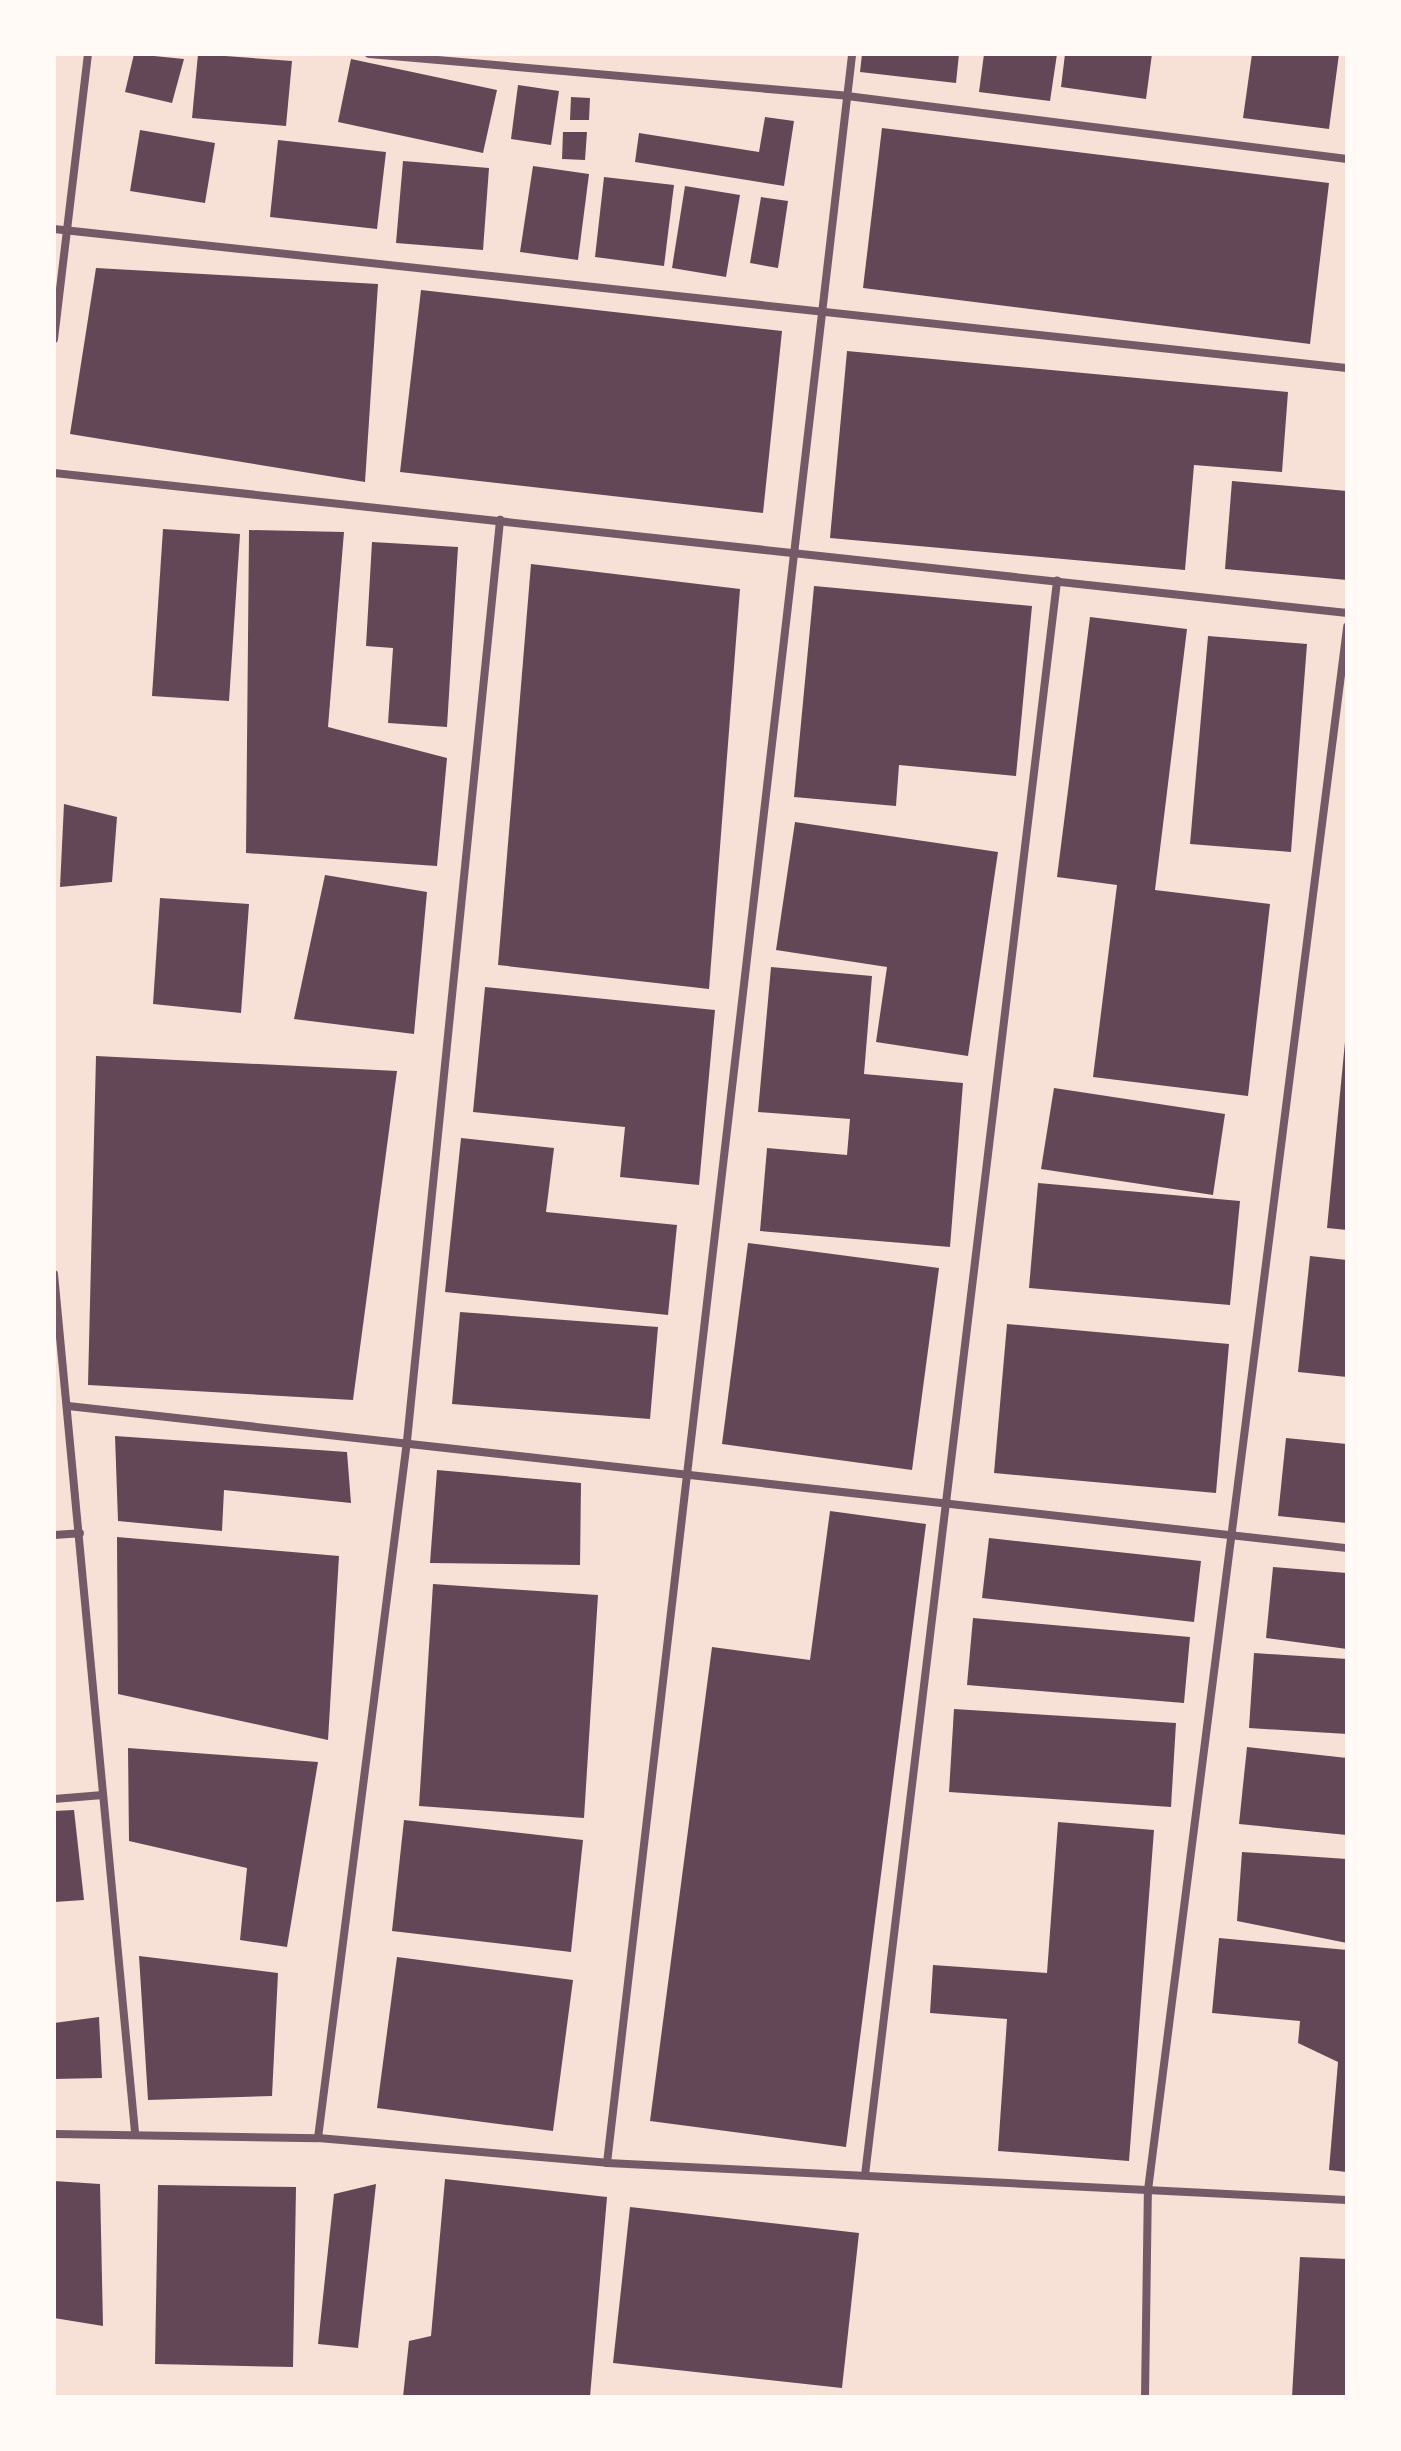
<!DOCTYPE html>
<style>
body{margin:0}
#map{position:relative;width:1401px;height:2451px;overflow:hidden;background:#f7e1d7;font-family:"Golos Text",sans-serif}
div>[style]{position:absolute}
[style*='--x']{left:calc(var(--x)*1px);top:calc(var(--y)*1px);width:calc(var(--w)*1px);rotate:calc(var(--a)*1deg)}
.building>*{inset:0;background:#644757}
.minor>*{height:8px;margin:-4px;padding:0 4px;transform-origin:4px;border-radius:4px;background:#755966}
span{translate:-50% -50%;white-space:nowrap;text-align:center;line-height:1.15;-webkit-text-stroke:7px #fffaf5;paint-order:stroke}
.frame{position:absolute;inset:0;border:56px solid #fffaf5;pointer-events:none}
</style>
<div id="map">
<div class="building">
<div style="clip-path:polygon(134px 54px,184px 59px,172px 103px,125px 92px)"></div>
<div style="clip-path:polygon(198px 54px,292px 61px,286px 126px,192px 118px)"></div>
<div style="clip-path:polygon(862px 54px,959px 54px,956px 83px,860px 72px)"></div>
<div style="clip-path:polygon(984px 54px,1057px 54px,1050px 101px,979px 92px)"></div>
<div style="clip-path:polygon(1065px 54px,1152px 54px,1146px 99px,1061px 87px)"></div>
<div style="clip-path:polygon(1252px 54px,1339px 54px,1329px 129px,1243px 118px)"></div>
<div style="clip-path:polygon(351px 59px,497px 90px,483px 153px,338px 122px)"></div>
<div style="clip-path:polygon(518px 85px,559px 91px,551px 145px,511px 139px)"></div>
<div style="clip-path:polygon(571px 97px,590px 98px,589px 120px,570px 120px)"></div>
<div style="clip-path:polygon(765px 117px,794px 121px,784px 186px,635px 162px,639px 133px,759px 152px)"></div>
<div style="clip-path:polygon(882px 128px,1329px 183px,1310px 344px,863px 288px)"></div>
<div style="clip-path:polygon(140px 130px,215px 143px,205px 203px,130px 191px)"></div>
<div style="clip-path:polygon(563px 132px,587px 132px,585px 160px,562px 159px)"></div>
<div style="clip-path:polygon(278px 140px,386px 152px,377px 229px,270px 217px)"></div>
<div style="clip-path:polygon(403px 161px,489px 168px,483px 250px,396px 243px)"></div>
<div style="clip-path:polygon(533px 166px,589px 174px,578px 260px,520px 252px)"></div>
<div style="clip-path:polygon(604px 177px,674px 185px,664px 266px,595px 257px)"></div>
<div style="clip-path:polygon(685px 186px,740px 195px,726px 277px,672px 268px)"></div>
<div style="clip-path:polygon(761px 197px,788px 201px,778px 268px,750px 263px)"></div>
<div style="clip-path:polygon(96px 268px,378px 284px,365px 482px,70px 434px)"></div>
<div style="clip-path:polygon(421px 290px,782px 331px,763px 513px,400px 472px)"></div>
<div style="clip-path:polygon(847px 351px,1288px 392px,1282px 472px,1194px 465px,1185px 570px,830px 538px)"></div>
<div style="clip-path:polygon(1232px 481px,1347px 491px,1347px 580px,1225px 569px)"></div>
<div style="clip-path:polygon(163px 529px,240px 534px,229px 701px,152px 696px)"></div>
<div style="clip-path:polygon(249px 530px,344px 532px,328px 727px,447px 758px,437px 866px,246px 853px)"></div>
<div style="clip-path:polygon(372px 542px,458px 547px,447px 727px,388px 723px,393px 648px,366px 646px)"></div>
<div style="clip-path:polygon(531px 564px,740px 589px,709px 989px,498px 965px)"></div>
<div style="clip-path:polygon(814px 586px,1032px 606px,1016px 776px,899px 765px,896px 806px,794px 797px)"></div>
<div style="clip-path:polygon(1090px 617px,1187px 629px,1155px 890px,1270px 904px,1248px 1096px,1093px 1077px,1117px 885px,1057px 877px)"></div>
<div style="clip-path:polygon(1208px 636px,1307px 644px,1291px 852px,1190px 844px)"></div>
<div style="clip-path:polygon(64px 804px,117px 817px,112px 882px,60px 887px)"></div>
<div style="clip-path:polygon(795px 822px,998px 852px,968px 1056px,876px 1042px,887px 967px,776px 950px)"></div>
<div style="clip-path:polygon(325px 875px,427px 892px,414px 1034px,294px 1019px)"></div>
<div style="clip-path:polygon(160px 898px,249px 904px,241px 1013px,153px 1004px)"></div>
<div style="clip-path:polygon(771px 967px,872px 976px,864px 1074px,963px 1083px,950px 1247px,760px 1231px,767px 1148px,847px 1155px,850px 1119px,758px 1112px)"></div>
<div style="clip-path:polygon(485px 987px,715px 1010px,699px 1185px,620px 1177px,625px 1127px,473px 1112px)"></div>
<div style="clip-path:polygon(1345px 1042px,1347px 1042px,1347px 1230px,1327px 1228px)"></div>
<div style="clip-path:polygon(96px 1056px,397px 1071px,353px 1400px,88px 1385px)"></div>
<div style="clip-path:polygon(1054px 1088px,1225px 1114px,1213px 1195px,1041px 1169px)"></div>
<div style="clip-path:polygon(461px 1138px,554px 1148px,546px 1212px,677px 1225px,668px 1315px,445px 1292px)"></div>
<div style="clip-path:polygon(1038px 1183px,1240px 1201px,1230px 1305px,1029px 1288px)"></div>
<div style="clip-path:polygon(748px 1243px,939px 1268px,912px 1470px,722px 1444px)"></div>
<div style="clip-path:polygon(1310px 1256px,1347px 1260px,1347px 1377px,1298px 1372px)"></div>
<div style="clip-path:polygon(460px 1312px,658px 1327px,650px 1419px,452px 1404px)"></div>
<div style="clip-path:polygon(1007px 1324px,1229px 1344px,1216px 1493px,994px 1473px)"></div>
<div style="clip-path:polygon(115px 1436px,347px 1452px,351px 1503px,224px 1490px,222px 1531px,118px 1521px)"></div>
<div style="clip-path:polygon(1286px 1438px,1347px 1444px,1347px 1523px,1278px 1516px)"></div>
<div style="clip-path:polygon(437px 1470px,581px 1483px,580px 1565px,430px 1563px)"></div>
<div style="clip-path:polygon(830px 1511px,926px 1524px,846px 2147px,650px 2121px,712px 1647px,810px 1660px)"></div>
<div style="clip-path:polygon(117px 1537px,339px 1556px,328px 1740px,118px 1694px)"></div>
<div style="clip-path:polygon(989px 1538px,1201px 1561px,1194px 1622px,982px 1598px)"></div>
<div style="clip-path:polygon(1273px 1567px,1347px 1573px,1347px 1649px,1266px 1638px)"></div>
<div style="clip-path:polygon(433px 1584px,598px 1595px,584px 1818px,419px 1806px)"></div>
<div style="clip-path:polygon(973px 1618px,1190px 1637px,1184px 1703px,967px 1685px)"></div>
<div style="clip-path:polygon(1254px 1653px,1347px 1659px,1347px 1734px,1249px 1728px)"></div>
<div style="clip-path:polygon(954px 1709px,1176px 1723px,1171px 1807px,949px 1792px)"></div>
<div style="clip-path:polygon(1247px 1747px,1347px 1758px,1347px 1835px,1239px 1824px)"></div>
<div style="clip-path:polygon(128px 1748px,318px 1762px,287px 1947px,240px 1940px,247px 1868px,129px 1841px)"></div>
<div style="clip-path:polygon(74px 1810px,84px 1900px,54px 1902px,54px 1811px)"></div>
<div style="clip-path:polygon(404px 1820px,583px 1840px,571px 1952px,392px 1931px)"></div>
<div style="clip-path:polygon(1058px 1822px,1154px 1830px,1129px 2161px,998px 2151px,1007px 2019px,930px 2013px,933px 1965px,1047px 1973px)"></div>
<div style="clip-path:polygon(1242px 1852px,1347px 1859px,1347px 1943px,1237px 1921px)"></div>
<div style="clip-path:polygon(1219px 1938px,1347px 1950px,1347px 2172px,1329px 2170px,1338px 2062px,1298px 2043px,1300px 2021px,1212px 2013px)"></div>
<div style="clip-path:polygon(139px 1956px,278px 1973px,272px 2096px,148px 2100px)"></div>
<div style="clip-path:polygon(397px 1957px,573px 1980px,553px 2131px,377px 2108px)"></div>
<div style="clip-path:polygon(99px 2017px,102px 2078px,54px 2079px,54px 2023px)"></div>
<div style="clip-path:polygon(445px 2179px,607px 2197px,590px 2397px,403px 2397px,409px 2341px,431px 2336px)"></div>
<div style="clip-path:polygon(54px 2181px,100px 2184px,103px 2326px,54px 2318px)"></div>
<div style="clip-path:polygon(376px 2184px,358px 2348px,318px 2344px,334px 2194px)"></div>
<div style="clip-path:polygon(158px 2185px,296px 2187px,293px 2367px,155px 2364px)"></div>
<div style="clip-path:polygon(630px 2207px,859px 2233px,842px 2388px,613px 2363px)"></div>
<div style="clip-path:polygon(1300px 2257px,1347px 2259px,1347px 2397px,1292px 2397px)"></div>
</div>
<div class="minor">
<div style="--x:369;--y:54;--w:480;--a:5"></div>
<div style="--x:847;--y:96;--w:504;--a:7.18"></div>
<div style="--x:54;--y:229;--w:1300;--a:6.14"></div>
<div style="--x:54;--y:339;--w:287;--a:-83.2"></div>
<div style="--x:54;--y:473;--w:1301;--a:6.18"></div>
<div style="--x:54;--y:1274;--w:863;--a:84.61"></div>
<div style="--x:68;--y:1406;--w:1287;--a:6.34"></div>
<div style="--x:54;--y:1535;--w:26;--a:-4"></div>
<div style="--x:54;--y:1799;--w:49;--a:-4.7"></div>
<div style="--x:54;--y:2134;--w:264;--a:0.9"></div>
<div style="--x:318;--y:2138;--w:290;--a:4.9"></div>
<div style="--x:607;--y:2163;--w:741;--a:2.86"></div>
<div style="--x:318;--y:2138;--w:703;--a:-82.72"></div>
<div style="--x:407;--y:1441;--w:926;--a:-84.23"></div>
<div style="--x:607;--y:2163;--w:2123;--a:-83.37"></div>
<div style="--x:865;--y:2175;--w:1606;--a:-83.13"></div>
<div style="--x:1145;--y:2397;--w:207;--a:-89.2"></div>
<div style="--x:1148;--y:2190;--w:1576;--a:-82.74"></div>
</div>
<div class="frame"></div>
</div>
